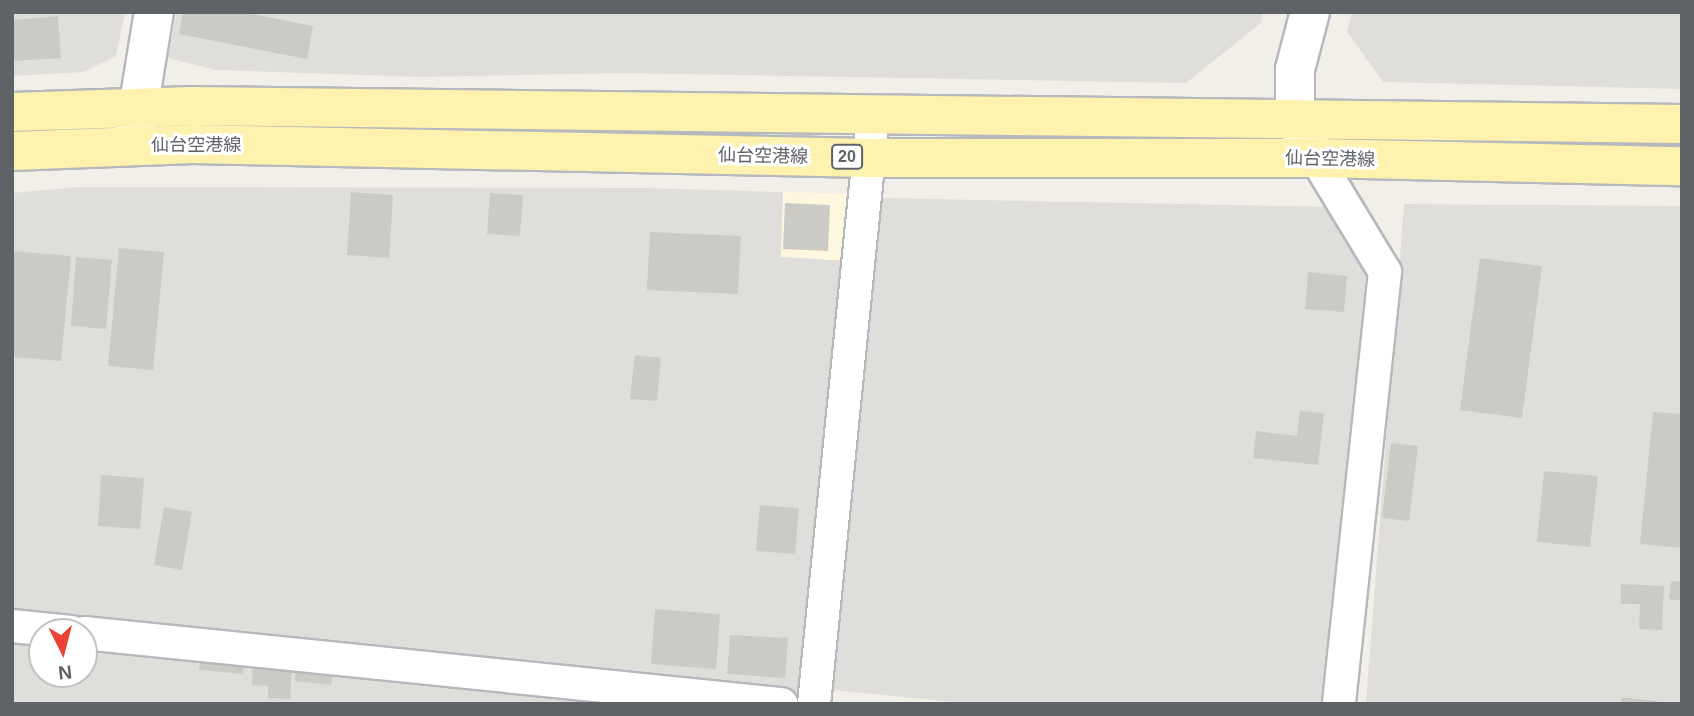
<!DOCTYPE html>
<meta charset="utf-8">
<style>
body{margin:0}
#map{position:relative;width:1694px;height:716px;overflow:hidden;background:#f1efe8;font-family:Helvetica,"Noto Sans JP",sans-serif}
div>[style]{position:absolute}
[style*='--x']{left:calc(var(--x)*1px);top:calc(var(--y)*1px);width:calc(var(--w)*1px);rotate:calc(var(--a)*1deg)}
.commercial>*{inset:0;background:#fef7e0}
.industrial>*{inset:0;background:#e0deda}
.building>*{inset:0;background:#cccac5}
.roads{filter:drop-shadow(2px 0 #b5b8bc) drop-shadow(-2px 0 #b5b8bc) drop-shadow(0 2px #b5b8bc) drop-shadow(0 -2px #b5b8bc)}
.street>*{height:32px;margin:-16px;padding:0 16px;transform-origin:16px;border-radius:16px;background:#fff}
.secondary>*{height:38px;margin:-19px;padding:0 19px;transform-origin:19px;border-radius:19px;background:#fff}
.primary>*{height:38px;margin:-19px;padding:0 19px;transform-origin:19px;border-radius:19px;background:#fff2af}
span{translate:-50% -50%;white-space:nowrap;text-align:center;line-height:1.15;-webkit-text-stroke:6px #fff;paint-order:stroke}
.shield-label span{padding:2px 5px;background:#fff;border:2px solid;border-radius:5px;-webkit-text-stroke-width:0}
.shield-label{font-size:16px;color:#5f6368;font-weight:700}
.street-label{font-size:18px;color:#5f6368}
.frame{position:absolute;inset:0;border:14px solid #5f6368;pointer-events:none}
.north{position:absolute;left:28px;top:618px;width:70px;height:70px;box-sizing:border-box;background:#fff;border:2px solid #bfc1c3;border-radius:50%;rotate:174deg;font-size:19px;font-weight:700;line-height:28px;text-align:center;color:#5f6368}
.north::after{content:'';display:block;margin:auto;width:24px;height:32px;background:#ea4335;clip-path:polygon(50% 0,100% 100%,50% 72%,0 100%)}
</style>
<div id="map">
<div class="commercial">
<div style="clip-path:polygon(783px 192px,855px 194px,849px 261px,781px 258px)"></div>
</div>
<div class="industrial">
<div style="clip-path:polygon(12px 12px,125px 12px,116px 56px,83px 72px,12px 76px)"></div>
<div style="clip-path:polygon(177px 12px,1263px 12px,1261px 23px,1186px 83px,623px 73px,420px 77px,216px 70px,168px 58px)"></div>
<div style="clip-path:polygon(1352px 12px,1682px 12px,1682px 89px,1383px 82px,1347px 32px)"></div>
<div style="clip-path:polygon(80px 187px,648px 188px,783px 192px,781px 257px,849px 261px,803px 694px,12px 614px,12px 193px)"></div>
<div style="clip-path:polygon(882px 198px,1330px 207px,1369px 271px,1323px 704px,974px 704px,833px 690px)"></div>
<div style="clip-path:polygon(1404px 204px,1682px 206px,1682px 704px,1366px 704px)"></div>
<div style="clip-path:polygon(12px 641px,42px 644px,42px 674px,84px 674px,84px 649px,629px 704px,12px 704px)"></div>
</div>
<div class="building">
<div style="clip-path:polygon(183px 12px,242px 12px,313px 26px,307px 59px,179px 34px)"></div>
<div style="clip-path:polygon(58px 16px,61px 58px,12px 61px,12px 20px)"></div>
<div style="clip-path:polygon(351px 192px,393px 195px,389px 258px,347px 255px)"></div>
<div style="clip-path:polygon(490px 193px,523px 195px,520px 236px,487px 234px)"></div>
<div style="clip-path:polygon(785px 203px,830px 205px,828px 251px,783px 249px)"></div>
<div style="clip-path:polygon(650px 232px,741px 236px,738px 294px,647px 290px)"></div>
<div style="clip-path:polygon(119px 248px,164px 252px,153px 370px,108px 366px)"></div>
<div style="clip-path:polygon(12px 251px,71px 256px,61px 361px,12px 357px)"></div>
<div style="clip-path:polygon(76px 257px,112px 260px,106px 329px,71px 326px)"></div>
<div style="clip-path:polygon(1480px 258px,1542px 266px,1522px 418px,1460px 410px)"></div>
<div style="clip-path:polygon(1308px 272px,1347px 276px,1344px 312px,1305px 309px)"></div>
<div style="clip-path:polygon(635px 355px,661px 358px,657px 401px,630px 399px)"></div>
<div style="clip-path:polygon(1300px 411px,1324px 413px,1318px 465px,1253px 458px,1256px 431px,1297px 436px)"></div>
<div style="clip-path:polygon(1653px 412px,1682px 414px,1682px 548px,1640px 544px)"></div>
<div style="clip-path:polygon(1391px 443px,1418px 446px,1409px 521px,1382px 518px)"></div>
<div style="clip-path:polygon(1544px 471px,1598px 476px,1590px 547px,1537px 542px)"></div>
<div style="clip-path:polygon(101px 475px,144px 478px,140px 529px,98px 526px)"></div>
<div style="clip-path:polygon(760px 505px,799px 508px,795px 554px,756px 551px)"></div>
<div style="clip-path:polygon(164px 507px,192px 512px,182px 570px,154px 565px)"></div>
<div style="clip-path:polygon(1671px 581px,1682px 582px,1682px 601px,1669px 599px)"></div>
<div style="clip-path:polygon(1621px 584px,1664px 586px,1662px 630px,1639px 629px,1640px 604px,1621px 604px)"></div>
<div style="clip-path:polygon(655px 609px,720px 614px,716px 669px,651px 664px)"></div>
<div style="clip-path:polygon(730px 635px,788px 638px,785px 678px,727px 674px)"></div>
<div style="clip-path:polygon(200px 657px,244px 662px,243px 674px,199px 670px)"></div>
<div style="clip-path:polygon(253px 663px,292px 665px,290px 699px,268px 698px,268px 686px,252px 685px)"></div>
<div style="clip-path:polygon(296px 667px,333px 670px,331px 685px,295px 681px)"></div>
<div style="clip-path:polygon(1622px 697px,1663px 702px,1663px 704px,1621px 704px)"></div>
</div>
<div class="roads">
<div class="street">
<div style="--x:1316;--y:158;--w:133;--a:58.8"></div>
<div style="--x:1385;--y:272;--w:434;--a:96.1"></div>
<div style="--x:12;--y:626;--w:59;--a:5.8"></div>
<div style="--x:84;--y:633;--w:701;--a:5.82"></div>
<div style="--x:814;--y:704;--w:592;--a:-84.28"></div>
</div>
<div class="secondary">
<div style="--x:1310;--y:12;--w:59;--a:104.7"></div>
<div style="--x:1295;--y:69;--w:50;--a:90"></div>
<div style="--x:1295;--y:119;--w:32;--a:62"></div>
<div style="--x:133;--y:140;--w:130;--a:-80.7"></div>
</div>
<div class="primary">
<div style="--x:12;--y:112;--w:180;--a:-1.9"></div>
<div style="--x:192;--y:106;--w:1490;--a:0.69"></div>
<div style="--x:12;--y:151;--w:181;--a:-2.2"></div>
<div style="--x:193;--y:144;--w:677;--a:1.18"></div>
<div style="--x:870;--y:158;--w:446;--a:0"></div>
<div style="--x:1316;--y:158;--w:366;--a:1.3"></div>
</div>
</div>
<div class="shield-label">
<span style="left:847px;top:157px">20</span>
</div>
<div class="street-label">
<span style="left:196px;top:145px">仙台空港線</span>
<span style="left:763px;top:156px;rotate:1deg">仙台空港線</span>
<span style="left:1330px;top:159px;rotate:1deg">仙台空港線</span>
</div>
<div class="frame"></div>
<div class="north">N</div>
</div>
